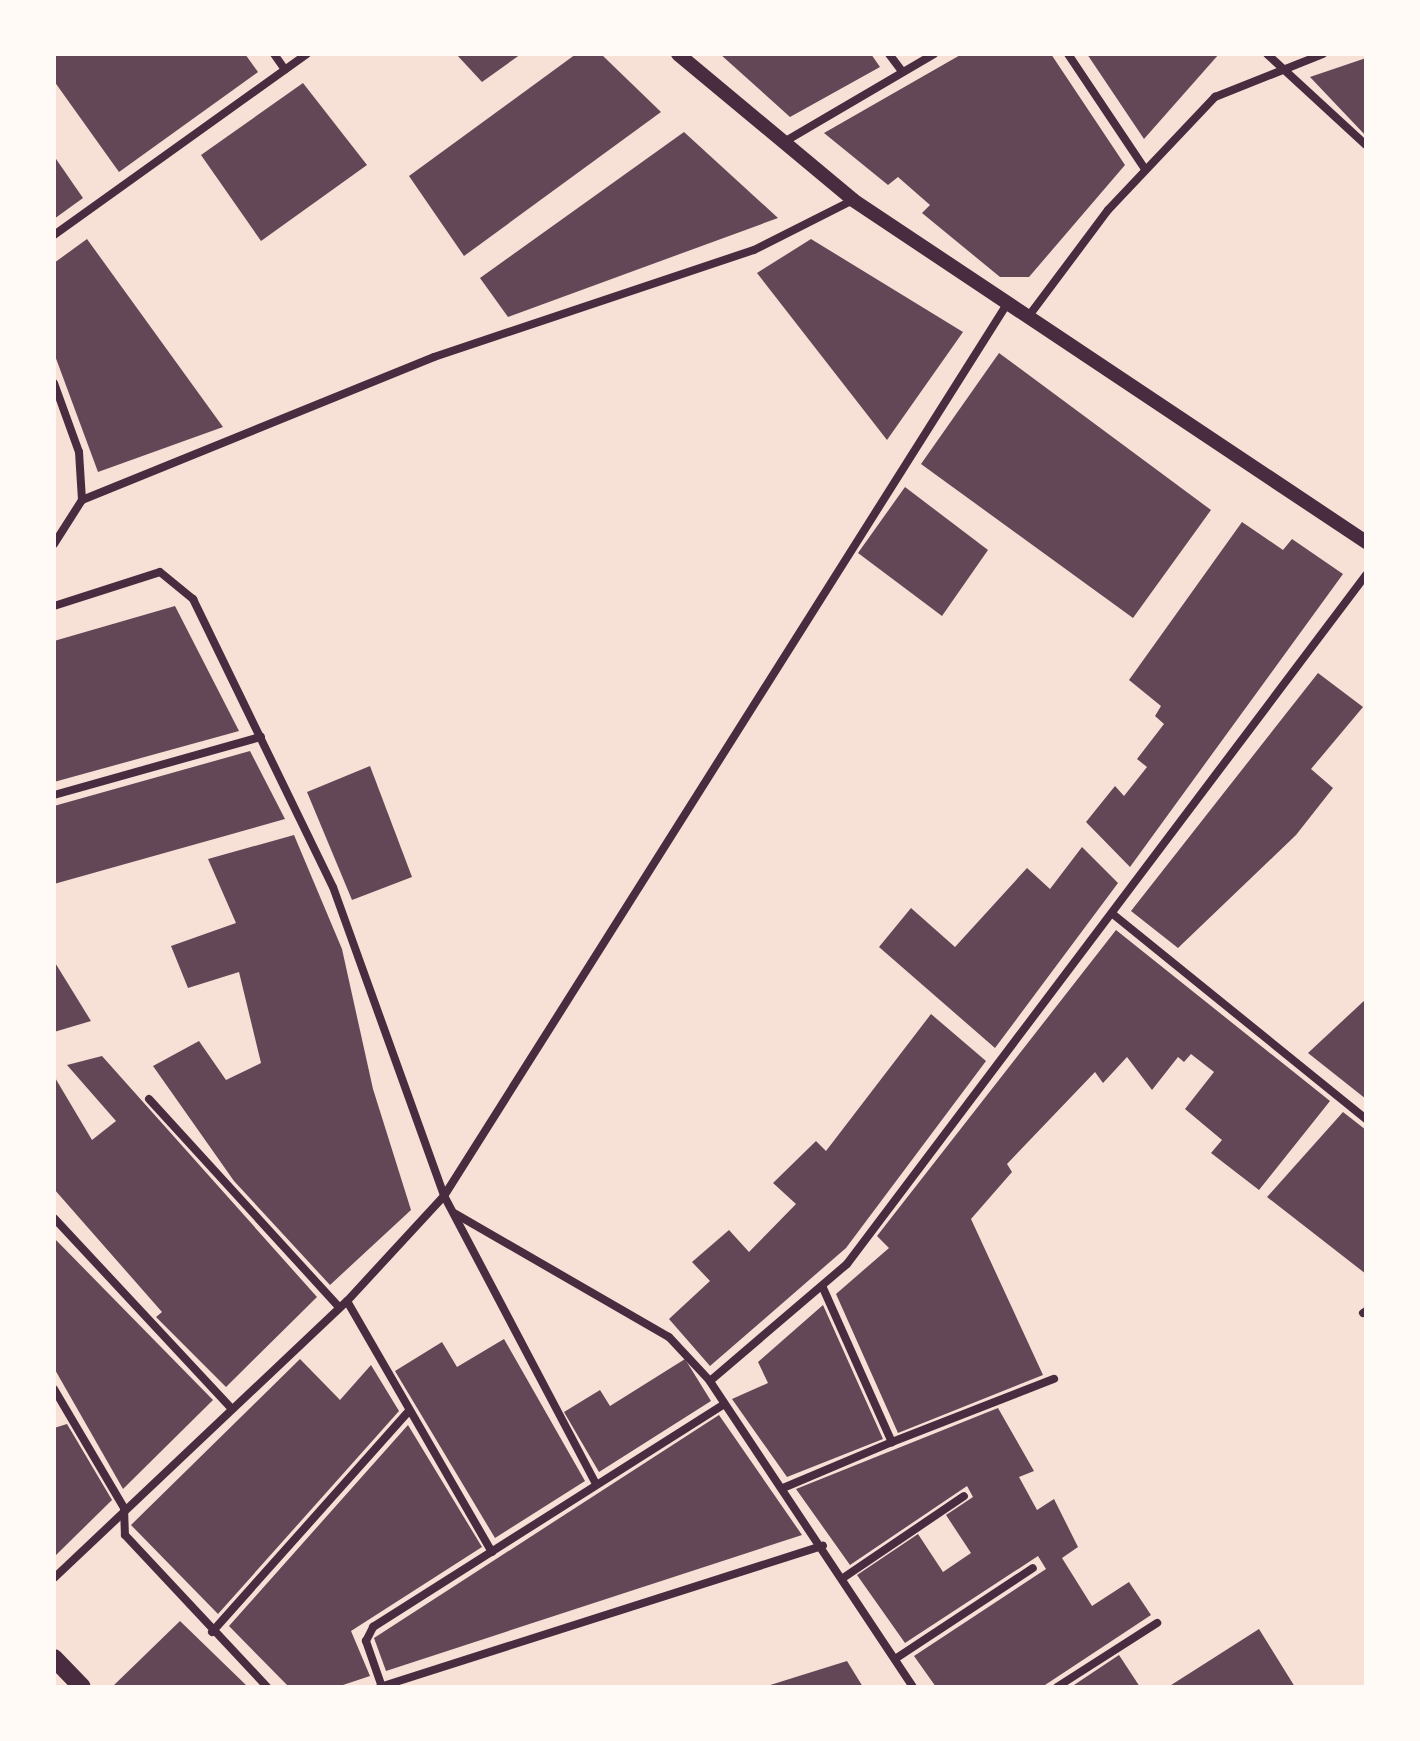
<!DOCTYPE html>
<style>
body{margin:0}
#map{position:relative;width:1420px;height:1741px;overflow:hidden;background:#f7e1d7;font-family:Signika,sans-serif}
div>[style]{position:absolute}
[style*='--x']{left:calc(var(--x)*1px);top:calc(var(--y)*1px);width:calc(var(--w)*1px);rotate:calc(var(--a)*1deg)}
.building>*{inset:0;background:#644757}
.minor>*{height:8px;margin:-4px;padding:0 4px;transform-origin:4px;border-radius:4px;background:#4a2c40}
.tertiary>*{height:14px;margin:-7px;padding:0 7px;transform-origin:7px;border-radius:7px;background:#4a2c40}
.primary>*{height:18px;margin:-9px;padding:0 9px;transform-origin:9px;border-radius:9px;background:#4a2c40}
span{translate:-50% -50%;white-space:nowrap;text-align:center;line-height:1.15;-webkit-text-stroke:8px #fffaf5;paint-order:stroke}
.frame{position:absolute;inset:0;border:56px solid #fffaf5;pointer-events:none}
</style>
<div id="map">
<div class="building">
<div style="clip-path:polygon(54px 54px,245px 54px,258px 72px,119px 172px,54px 81px)"></div>
<div style="clip-path:polygon(456px 54px,521px 54px,482px 82px)"></div>
<div style="clip-path:polygon(576px 54px,601px 54px,661px 112px,464px 256px,409px 176px)"></div>
<div style="clip-path:polygon(720px 54px,871px 54px,880px 67px,790px 117px)"></div>
<div style="clip-path:polygon(962px 54px,1051px 54px,1125px 165px,1029px 277px,1000px 277px,922px 213px,930px 205px,898px 177px,888px 185px,824px 133px)"></div>
<div style="clip-path:polygon(1087px 54px,1219px 54px,1144px 139px)"></div>
<div style="clip-path:polygon(1366px 58px,1366px 136px,1310px 77px)"></div>
<div style="clip-path:polygon(303px 83px,367px 165px,261px 241px,201px 155px)"></div>
<div style="clip-path:polygon(684px 132px,778px 218px,508px 317px,480px 278px)"></div>
<div style="clip-path:polygon(54px 156px,83px 198px,54px 219px)"></div>
<div style="clip-path:polygon(87px 239px,223px 427px,98px 472px,54px 353px,54px 263px)"></div>
<div style="clip-path:polygon(811px 239px,963px 332px,887px 440px,757px 273px)"></div>
<div style="clip-path:polygon(999px 353px,1211px 510px,1133px 618px,921px 464px)"></div>
<div style="clip-path:polygon(905px 487px,988px 550px,942px 616px,858px 553px)"></div>
<div style="clip-path:polygon(1242px 522px,1283px 550px,1292px 539px,1343px 574px,1130px 867px,1086px 822px,1115px 786px,1124px 796px,1147px 767px,1137px 759px,1164px 724px,1155px 716px,1161px 706px,1129px 680px)"></div>
<div style="clip-path:polygon(175px 606px,239px 731px,54px 782px,54px 641px)"></div>
<div style="clip-path:polygon(1318px 673px,1363px 707px,1311px 769px,1333px 788px,1296px 835px,1178px 948px,1131px 911px)"></div>
<div style="clip-path:polygon(250px 751px,285px 819px,54px 884px,54px 806px)"></div>
<div style="clip-path:polygon(370px 766px,412px 877px,352px 900px,307px 792px)"></div>
<div style="clip-path:polygon(294px 835px,342px 949px,373px 1089px,411px 1210px,330px 1285px,234px 1181px,153px 1066px,199px 1041px,226px 1080px,261px 1063px,239px 972px,188px 988px,171px 946px,236px 923px,208px 859px)"></div>
<div style="clip-path:polygon(1082px 847px,1118px 883px,995px 1048px,879px 947px,911px 908px,955px 947px,1027px 868px,1050px 889px)"></div>
<div style="clip-path:polygon(1116px 930px,1330px 1101px,1259px 1190px,1211px 1153px,1222px 1140px,1185px 1109px,1214px 1072px,1191px 1054px,1184px 1062px,1178px 1057px,1152px 1090px,1127px 1057px,1103px 1083px,1095px 1072px,1007px 1164px,1012px 1172px,971px 1219px,1043px 1375px,898px 1433px,836px 1294px,889px 1248px,877px 1236px)"></div>
<div style="clip-path:polygon(54px 961px,91px 1021px,54px 1032px)"></div>
<div style="clip-path:polygon(1366px 999px,1366px 1099px,1308px 1053px)"></div>
<div style="clip-path:polygon(931px 1014px,986px 1061px,846px 1248px,710px 1366px,669px 1319px,710px 1281px,692px 1262px,729px 1230px,749px 1252px,796px 1204px,773px 1183px,816px 1141px,826px 1151px)"></div>
<div style="clip-path:polygon(102px 1056px,317px 1297px,226px 1387px,156px 1317px,162px 1312px,54px 1189px,54px 1076px,92px 1140px,116px 1121px,67px 1065px)"></div>
<div style="clip-path:polygon(1343px 1112px,1366px 1130px,1366px 1274px,1267px 1197px)"></div>
<div style="clip-path:polygon(54px 1238px,213px 1400px,123px 1489px,54px 1368px)"></div>
<div style="clip-path:polygon(823px 1305px,883px 1439px,787px 1477px,732px 1399px,768px 1383px,758px 1362px)"></div>
<div style="clip-path:polygon(504px 1339px,585px 1481px,495px 1538px,395px 1371px,442px 1342px,457px 1367px)"></div>
<div style="clip-path:polygon(300px 1359px,340px 1400px,371px 1365px,399px 1411px,218px 1614px,131px 1525px)"></div>
<div style="clip-path:polygon(685px 1359px,711px 1401px,599px 1472px,564px 1412px,600px 1390px,610px 1406px)"></div>
<div style="clip-path:polygon(998px 1408px,1034px 1471px,1019px 1477px,1037px 1510px,1054px 1499px,1078px 1547px,1062px 1558px,1092px 1606px,1129px 1582px,1151px 1615px,1042px 1687px,936px 1687px,914px 1656px,1046px 1569px,1038px 1556px,905px 1643px,857px 1575px,918px 1534px,943px 1572px,971px 1553px,946px 1515px,973px 1497px,967px 1486px,850px 1565px,796px 1489px)"></div>
<div style="clip-path:polygon(719px 1415px,802px 1535px,386px 1671px,374px 1638px)"></div>
<div style="clip-path:polygon(67px 1424px,112px 1500px,54px 1557px,54px 1428px)"></div>
<div style="clip-path:polygon(408px 1425px,482px 1547px,351px 1631px,370px 1676px,337px 1687px,289px 1687px,229px 1626px)"></div>
<div style="clip-path:polygon(180px 1621px,248px 1687px,112px 1687px)"></div>
<div style="clip-path:polygon(1259px 1629px,1295px 1687px,1168px 1687px,1212px 1659px)"></div>
<div style="clip-path:polygon(1119px 1655px,1140px 1687px,1071px 1687px)"></div>
<div style="clip-path:polygon(847px 1661px,863px 1687px,767px 1687px,767px 1686px)"></div>
</div>
<div class="minor">
<div style="--x:274;--y:54;--w:19;--a:55"></div>
<div style="--x:889;--y:54;--w:21;--a:53"></div>
<div style="--x:1068;--y:54;--w:138;--a:56.2"></div>
<div style="--x:1267;--y:54;--w:134;--a:42.6"></div>
<div style="--x:784;--y:142;--w:174;--a:-30.4"></div>
<div style="--x:54;--y:235;--w:311;--a:-35.6"></div>
<div style="--x:1028;--y:317;--w:134;--a:-53.2"></div>
<div style="--x:1108;--y:210;--w:156;--a:-46.6"></div>
<div style="--x:1215;--y:97;--w:116;--a:-21.7"></div>
<div style="--x:54;--y:383;--w:73;--a:70.1"></div>
<div style="--x:79;--y:452;--w:48;--a:86.4"></div>
<div style="--x:54;--y:544;--w:52;--a:-57.5"></div>
<div style="--x:82;--y:500;--w:380;--a:-22.1"></div>
<div style="--x:434;--y:357;--w:337;--a:-18.5"></div>
<div style="--x:754;--y:250;--w:111;--a:-26.8"></div>
<div style="--x:54;--y:606;--w:111;--a:-17.8"></div>
<div style="--x:160;--y:572;--w:43;--a:39.3"></div>
<div style="--x:193;--y:599;--w:320;--a:64.1"></div>
<div style="--x:333;--y:887;--w:328;--a:70.2"></div>
<div style="--x:444;--y:1196;--w:143;--a:132.7"></div>
<div style="--x:347;--y:1301;--w:403;--a:136.6"></div>
<div style="--x:54;--y:795;--w:215;--a:-15.7"></div>
<div style="--x:1114;--y:915;--w:324;--a:39"></div>
<div style="--x:149;--y:1099;--w:282;--a:47.6"></div>
<div style="--x:454;--y:1213;--w:248;--a:30"></div>
<div style="--x:669;--y:1337;--w:60;--a:47"></div>
<div style="--x:54;--y:1218;--w:260;--a:47"></div>
<div style="--x:823;--y:1288;--w:169;--a:65.9"></div>
<div style="--x:892;--y:1442;--w:174;--a:-21.3"></div>
<div style="--x:347;--y:1301;--w:290;--a:60"></div>
<div style="--x:1363;--y:1313;--w:4;--a:-34"></div>
<div style="--x:54;--y:1389;--w:138;--a:59.5"></div>
<div style="--x:124;--y:1508;--w:27;--a:88"></div>
<div style="--x:125;--y:1535;--w:208;--a:46.9"></div>
<div style="--x:596;--y:1484;--w:326;--a:-117.8"></div>
<div style="--x:444;--y:1196;--w:1055;--a:-57.74"></div>
<div style="--x:783;--y:1488;--w:118;--a:-22.9"></div>
<div style="--x:843;--y:1578;--w:146;--a:-34.1"></div>
<div style="--x:212;--y:1632;--w:295;--a:-48.3"></div>
<div style="--x:895;--y:1659;--w:165;--a:-33.4"></div>
<div style="--x:380;--y:1687;--w:465;--a:-17.7"></div>
<div style="--x:382;--y:1687;--w:49;--a:-109.2"></div>
<div style="--x:366;--y:1641;--w:16;--a:-63"></div>
<div style="--x:373;--y:1627;--w:416;--a:-32.4"></div>
<div style="--x:913;--y:1687;--w:367;--a:-123.6"></div>
<div style="--x:710;--y:1381;--w:180;--a:-40.5"></div>
<div style="--x:847;--y:1264;--w:863;--a:-53.01"></div>
<div style="--x:1057;--y:1687;--w:119;--a:-32.6"></div>
</div>
<div class="tertiary">
<div style="--x:678;--y:54;--w:228;--a:39.8"></div>
<div style="--x:853;--y:200;--w:617;--a:33.69"></div>
</div>
<div class="primary">
<div style="--x:54;--y:1658;--w:40;--a:46"></div>
</div>
<div class="frame"></div>
</div>
